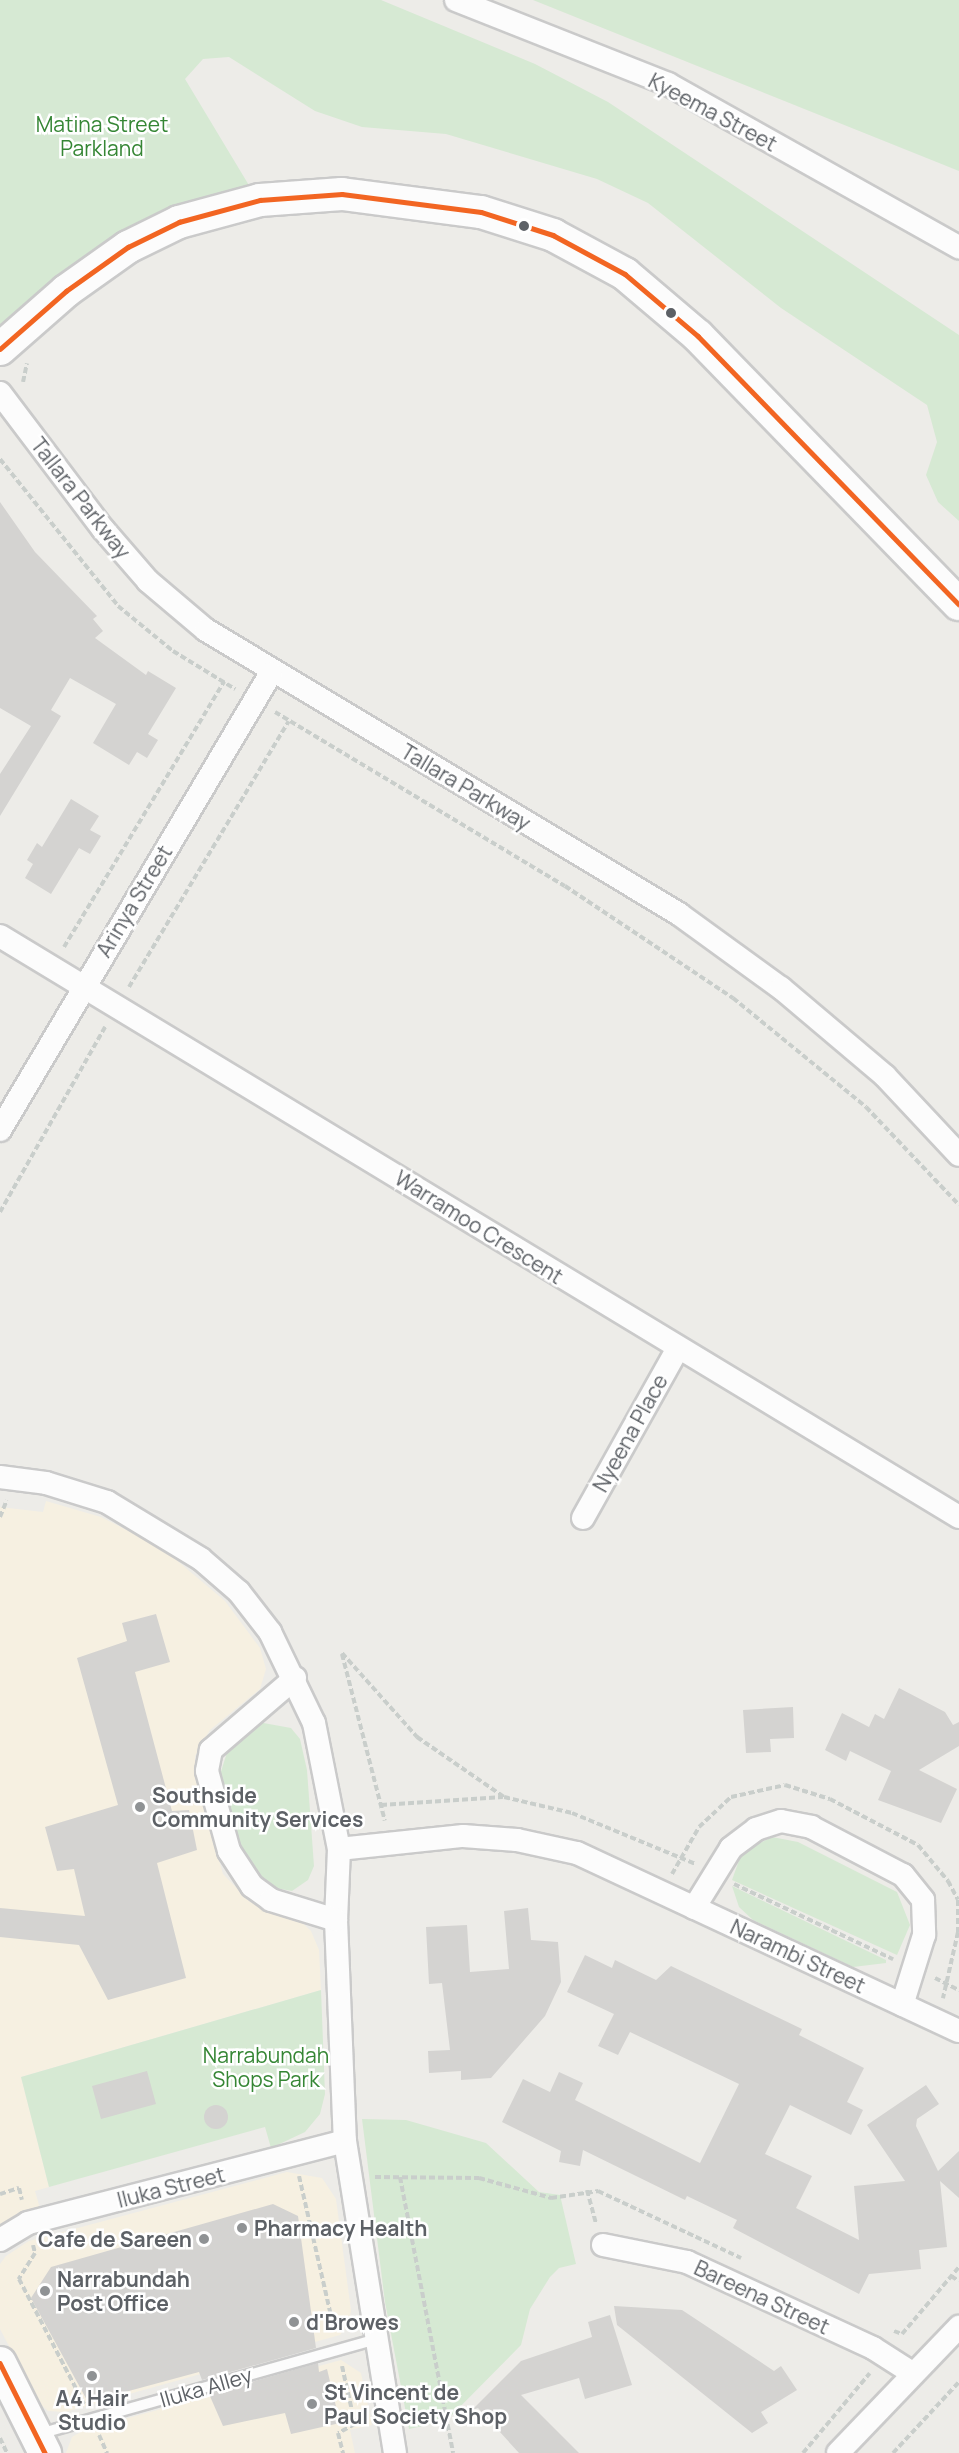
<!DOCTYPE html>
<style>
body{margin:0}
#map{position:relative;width:959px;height:2453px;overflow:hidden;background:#edece8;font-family:Manrope,sans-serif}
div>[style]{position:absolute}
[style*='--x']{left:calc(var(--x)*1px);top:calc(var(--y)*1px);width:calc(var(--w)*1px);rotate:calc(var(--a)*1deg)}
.commercial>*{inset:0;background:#f6f0e1}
.green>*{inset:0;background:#d6e9d3}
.building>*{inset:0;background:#d4d3d1}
.round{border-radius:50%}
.path>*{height:4px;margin-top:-2px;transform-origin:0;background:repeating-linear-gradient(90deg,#c9cecb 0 6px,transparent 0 9px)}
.roads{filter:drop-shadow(2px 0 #cacaca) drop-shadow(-2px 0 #cacaca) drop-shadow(0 2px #cacaca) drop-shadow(0 -2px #cacaca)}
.lane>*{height:10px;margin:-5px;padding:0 5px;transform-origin:5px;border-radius:5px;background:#fcfcfc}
.street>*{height:22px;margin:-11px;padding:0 11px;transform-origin:11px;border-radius:11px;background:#fcfcfc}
.secondary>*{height:32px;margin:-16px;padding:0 16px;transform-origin:16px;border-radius:16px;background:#fcfcfc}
.bus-1>*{height:4.5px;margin:-2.25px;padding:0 2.25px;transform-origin:2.25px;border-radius:2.25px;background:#f26522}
.dots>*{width:16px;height:16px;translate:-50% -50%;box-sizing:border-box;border:3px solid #fff;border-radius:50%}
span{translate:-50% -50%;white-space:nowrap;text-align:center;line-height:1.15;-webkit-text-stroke:5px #fff;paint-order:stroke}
.street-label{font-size:21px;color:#5d6166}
.park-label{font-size:21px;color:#358634}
.poi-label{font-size:21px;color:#5d6166;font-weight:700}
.left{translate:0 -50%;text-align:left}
.right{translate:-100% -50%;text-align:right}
</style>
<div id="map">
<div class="commercial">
<div style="clip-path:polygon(46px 1501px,101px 1517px,162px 1548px,225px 1601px,260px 1648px,266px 1669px,260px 1689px,210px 1730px,195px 1756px,195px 1777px,223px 1874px,250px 1902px,297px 1918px,311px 1931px,319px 1950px,321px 1990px,21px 2077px,49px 2187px,35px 2191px,41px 2212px,0 2224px,0 1507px,43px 1512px)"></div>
<div style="clip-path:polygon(287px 2172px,322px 2178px,336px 2199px,351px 2310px,349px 2324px,340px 2335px,65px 2412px,48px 2411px,39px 2403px,0 2329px,0 2264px,6px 2256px,29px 2241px)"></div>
<div style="clip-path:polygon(341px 2360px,361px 2373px,372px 2425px,350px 2430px,355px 2453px,66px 2453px,72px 2437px,84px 2430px)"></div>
</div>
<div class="green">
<div style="clip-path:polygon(0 0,381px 0,535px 64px,608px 102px,959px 335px,959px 521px,938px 502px,926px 475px,937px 442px,927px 405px,781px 308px,648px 203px,597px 179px,446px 134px,362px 127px,315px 111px,229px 57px,203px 59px,185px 79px,253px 192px,46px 288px,0 327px)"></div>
<div style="clip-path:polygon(533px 0,959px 0,959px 171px)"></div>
<div style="clip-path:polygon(258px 1722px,291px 1728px,300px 1739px,307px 1770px,314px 1866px,308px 1880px,292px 1891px,270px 1887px,245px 1866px,219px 1778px,229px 1746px)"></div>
<div style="clip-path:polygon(772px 1837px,798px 1842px,897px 1892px,910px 1925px,897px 1955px,732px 1880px,742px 1852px)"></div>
<div style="clip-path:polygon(732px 1886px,886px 1960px,886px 1963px,853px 1967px,753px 1920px,739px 1907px)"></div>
<div style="clip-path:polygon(321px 1990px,325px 2094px,320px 2114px,305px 2132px,271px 2148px,265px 2127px,49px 2187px,21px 2077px)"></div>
<div style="clip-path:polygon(362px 2119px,406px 2120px,486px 2143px,539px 2192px,560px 2195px,576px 2264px,559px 2268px,550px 2277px,530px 2309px,521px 2345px,446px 2421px,409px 2429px,385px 2302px)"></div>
</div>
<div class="building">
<div style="clip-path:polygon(0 502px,35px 552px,97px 616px,93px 619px,103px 631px,95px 638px,146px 675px,148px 671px,176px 688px,148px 734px,158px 740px,147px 758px,137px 752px,129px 765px,93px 743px,116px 704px,70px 678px,51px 710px,61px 716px,0 816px,0 774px,31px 726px,0 708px)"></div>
<div style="clip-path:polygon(71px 799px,99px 816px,90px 830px,101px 836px,90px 854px,79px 848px,51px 894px,25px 878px,33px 864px,27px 860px,37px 843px,42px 847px)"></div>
<div style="clip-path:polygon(156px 1614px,170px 1662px,135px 1672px,172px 1811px,189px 1810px,197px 1850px,157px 1863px,186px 1978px,108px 2000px,79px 1945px,0 1937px,0 1908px,85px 1916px,74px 1869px,57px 1871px,45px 1827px,118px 1805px,77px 1658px,127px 1641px,122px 1623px)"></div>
<div style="clip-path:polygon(899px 1688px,945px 1712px,953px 1725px,959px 1722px,959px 1746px,919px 1770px,957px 1789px,941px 1823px,878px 1800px,891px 1771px,850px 1751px,846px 1761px,825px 1750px,842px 1713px,869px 1727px,875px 1714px,884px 1719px)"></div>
<div style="clip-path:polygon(793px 1707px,794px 1738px,770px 1739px,771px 1752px,746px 1753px,743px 1710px)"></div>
<div style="clip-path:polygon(528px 1908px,531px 1940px,558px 1942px,561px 1982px,545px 2016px,491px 2078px,461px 2080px,461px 2071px,429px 2073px,428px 2051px,450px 2050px,442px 1983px,429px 1984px,426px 1927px,467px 1925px,470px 1972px,509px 1969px,504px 1911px)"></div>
<div style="clip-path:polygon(585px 1955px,612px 1968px,615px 1960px,656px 1980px,671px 1966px,802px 2029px,799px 2035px,864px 2068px,847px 2102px,863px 2110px,851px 2135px,790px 2105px,765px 2154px,812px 2176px,796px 2208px,859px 2240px,854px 2186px,905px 2181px,867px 2125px,926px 2085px,939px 2104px,917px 2119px,916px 2126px,938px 2171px,959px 2151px,959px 2198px,940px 2181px,947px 2247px,919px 2250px,921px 2269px,869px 2274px,859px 2294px,733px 2228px,737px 2220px,687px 2196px,685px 2200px,583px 2150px,580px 2166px,559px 2162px,561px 2151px,502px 2122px,523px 2079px,550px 2092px,559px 2072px,583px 2083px,575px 2100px,700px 2163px,739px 2084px,630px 2032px,618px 2055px,598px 2046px,614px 2014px,567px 1992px)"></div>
<div style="clip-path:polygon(147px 2071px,156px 2104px,101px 2119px,92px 2086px)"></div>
<div class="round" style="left:204px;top:2105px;width:24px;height:24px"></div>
<div style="clip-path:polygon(273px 2204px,298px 2216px,316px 2348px,202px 2380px,199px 2372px,88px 2402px,31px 2298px,51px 2267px)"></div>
<div style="clip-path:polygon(614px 2306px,682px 2310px,774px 2371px,781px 2366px,797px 2390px,761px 2412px,768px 2423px,752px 2433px,617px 2325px)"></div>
<div style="clip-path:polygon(610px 2315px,632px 2385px,585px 2399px,579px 2378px,521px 2395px,579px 2453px,519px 2453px,478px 2408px,472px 2410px,521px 2361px,592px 2337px,588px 2322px)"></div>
<div style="clip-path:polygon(318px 2363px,319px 2372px,327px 2369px,340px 2423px,291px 2434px,285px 2413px,223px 2426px,209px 2394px)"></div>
</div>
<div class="path">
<div style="--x:23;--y:382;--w:19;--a:-78"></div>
<div style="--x:0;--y:459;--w:189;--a:51.2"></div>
<div style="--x:118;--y:606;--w:71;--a:39.3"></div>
<div style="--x:173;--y:651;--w:73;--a:31.5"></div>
<div style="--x:275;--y:712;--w:338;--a:31"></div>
<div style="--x:565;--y:886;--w:202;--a:33.7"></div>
<div style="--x:733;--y:998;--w:172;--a:39.3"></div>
<div style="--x:866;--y:1107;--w:135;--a:46.5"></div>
<div style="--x:64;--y:947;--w:310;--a:-58.9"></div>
<div style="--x:129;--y:987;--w:310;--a:-59"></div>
<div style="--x:0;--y:1212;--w:213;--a:-60.4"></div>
<div style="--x:0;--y:1517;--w:18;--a:-68"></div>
<div style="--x:342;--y:1653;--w:113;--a:48.2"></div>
<div style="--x:417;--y:1737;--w:106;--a:34.6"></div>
<div style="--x:504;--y:1797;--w:70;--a:13.2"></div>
<div style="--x:572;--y:1813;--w:134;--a:22.4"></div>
<div style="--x:342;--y:1654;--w:172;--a:75.6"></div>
<div style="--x:381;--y:1805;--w:122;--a:-3.8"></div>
<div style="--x:672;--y:1874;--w:54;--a:-60.1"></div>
<div style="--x:699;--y:1827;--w:44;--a:-43.2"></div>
<div style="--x:731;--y:1797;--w:55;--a:-12.5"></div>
<div style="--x:785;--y:1785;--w:47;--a:17.3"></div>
<div style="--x:830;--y:1799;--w:99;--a:27.6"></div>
<div style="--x:918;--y:1845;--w:47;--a:50.2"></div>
<div style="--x:948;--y:1881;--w:21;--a:62"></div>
<div style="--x:958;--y:1900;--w:32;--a:90"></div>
<div style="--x:958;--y:1932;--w:68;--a:102.8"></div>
<div style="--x:734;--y:1884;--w:176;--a:25.3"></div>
<div style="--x:935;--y:1978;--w:27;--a:27"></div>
<div style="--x:299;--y:2176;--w:161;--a:77.1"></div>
<div style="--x:375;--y:2177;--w:104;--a:0.6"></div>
<div style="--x:479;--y:2178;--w:75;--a:15.5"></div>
<div style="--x:551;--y:2198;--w:48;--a:-8.5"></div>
<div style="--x:598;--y:2191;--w:158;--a:25.1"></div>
<div style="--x:400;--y:2177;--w:281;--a:79.1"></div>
<div style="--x:587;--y:2190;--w:35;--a:75"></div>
<div style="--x:0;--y:2194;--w:20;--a:-18"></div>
<div style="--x:19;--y:2188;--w:12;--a:76"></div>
<div style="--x:33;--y:2245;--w:8;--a:76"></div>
<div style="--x:35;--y:2253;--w:31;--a:122"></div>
<div style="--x:19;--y:2279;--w:141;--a:62.5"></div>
<div style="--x:951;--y:2276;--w:9;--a:32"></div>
<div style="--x:894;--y:2331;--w:9;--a:21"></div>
<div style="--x:902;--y:2334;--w:88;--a:-49.6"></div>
<div style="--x:342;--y:2366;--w:59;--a:77.4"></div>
<div style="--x:355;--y:2424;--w:19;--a:152"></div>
<div style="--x:338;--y:2433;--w:21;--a:76"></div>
<div style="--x:99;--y:2435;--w:20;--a:66"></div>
<div style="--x:0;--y:2438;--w:17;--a:65"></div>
<div style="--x:803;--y:2453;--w:104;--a:-50.1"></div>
<div style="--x:893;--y:2453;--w:97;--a:-47.1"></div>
</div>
<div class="roads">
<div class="lane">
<div style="--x:39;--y:2434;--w:350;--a:-15.7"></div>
</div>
<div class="street">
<div style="--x:456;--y:0;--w:228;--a:21.6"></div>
<div style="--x:668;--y:84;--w:334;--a:29.3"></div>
<div style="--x:0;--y:393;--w:171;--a:52.9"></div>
<div style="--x:103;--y:529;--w:69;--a:49.1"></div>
<div style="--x:148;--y:581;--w:76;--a:40.2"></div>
<div style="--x:206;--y:630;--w:552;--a:30.98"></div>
<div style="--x:679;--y:914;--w:126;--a:36"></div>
<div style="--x:781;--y:988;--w:136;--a:40.2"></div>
<div style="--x:885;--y:1076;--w:108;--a:46.9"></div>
<div style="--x:0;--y:936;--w:1121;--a:31.21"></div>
<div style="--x:0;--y:1130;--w:531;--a:-59.33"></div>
<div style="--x:0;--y:1477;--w:46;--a:7.4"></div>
<div style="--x:46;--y:1483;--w:64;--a:17.3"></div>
<div style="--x:107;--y:1502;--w:110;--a:31.2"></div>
<div style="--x:201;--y:1559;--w:50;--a:41"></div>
<div style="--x:239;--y:1592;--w:51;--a:52.2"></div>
<div style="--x:270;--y:1632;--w:101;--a:64.2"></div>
<div style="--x:314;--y:1723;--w:128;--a:78.8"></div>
<div style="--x:339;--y:1849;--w:71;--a:92.4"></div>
<div style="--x:336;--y:1920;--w:221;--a:87.7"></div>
<div style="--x:345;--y:2141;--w:316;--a:80.9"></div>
<div style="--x:583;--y:1518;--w:195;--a:-60.8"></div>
<div style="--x:295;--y:1678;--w:111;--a:139.4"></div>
<div style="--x:211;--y:1750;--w:21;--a:101"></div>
<div style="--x:207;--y:1771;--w:83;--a:74.6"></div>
<div style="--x:229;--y:1851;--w:42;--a:56.7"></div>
<div style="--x:252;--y:1886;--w:24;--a:36"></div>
<div style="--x:271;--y:1900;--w:68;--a:17.1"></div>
<div style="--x:339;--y:1849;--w:125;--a:-6"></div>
<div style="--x:463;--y:1836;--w:54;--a:4.2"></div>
<div style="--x:517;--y:1840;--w:61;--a:12.2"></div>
<div style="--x:577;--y:1853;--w:421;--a:25"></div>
<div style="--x:694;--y:1908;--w:70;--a:-58.3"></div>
<div style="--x:731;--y:1848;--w:31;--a:-37"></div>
<div style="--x:756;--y:1829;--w:26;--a:-18"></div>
<div style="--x:781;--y:1821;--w:31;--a:11"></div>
<div style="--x:811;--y:1827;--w:104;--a:27.6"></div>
<div style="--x:903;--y:1875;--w:32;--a:51"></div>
<div style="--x:923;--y:1900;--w:35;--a:88"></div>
<div style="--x:924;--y:1935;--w:73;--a:107.4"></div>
<div style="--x:0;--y:2240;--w:33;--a:-31"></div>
<div style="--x:28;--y:2223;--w:327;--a:-14.5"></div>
<div style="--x:603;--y:2245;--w:86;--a:11.4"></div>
<div style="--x:687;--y:2262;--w:205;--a:24.8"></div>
<div style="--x:873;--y:2348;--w:46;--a:32.7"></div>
<div style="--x:838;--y:2453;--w:175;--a:-46.2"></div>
</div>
<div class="secondary">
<div style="--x:0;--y:349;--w:88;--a:-41.3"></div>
<div style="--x:66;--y:291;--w:76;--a:-35.4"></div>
<div style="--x:128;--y:247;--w:57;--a:-26.1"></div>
<div style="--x:179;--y:222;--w:84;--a:-15.2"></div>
<div style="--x:260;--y:200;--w:82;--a:-4.2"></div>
<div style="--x:342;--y:194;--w:140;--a:7.4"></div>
<div style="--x:481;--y:212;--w:76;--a:17.7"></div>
<div style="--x:553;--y:235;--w:82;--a:28.4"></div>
<div style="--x:625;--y:274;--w:96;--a:40.3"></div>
<div style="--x:698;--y:336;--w:374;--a:45.8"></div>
<div style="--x:0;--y:2363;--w:101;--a:63.4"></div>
</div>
</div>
<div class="bus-1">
<div style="--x:0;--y:349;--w:88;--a:-41.3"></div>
<div style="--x:66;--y:291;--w:76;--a:-35.4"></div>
<div style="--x:128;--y:247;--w:57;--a:-26.1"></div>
<div style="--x:179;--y:222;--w:84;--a:-15.2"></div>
<div style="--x:260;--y:200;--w:82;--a:-4.2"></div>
<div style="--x:342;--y:194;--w:140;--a:7.4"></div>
<div style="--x:481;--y:212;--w:76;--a:17.7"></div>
<div style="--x:553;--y:235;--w:82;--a:28.4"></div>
<div style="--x:625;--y:274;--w:96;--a:40.3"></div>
<div style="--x:698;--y:336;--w:374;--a:45.8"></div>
<div style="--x:0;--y:2363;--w:101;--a:63.4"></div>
</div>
<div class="dots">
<div style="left:524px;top:226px;background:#5d6166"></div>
<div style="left:671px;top:313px;background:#5d6166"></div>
<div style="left:140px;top:1807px;background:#8f9294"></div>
<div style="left:242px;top:2228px;background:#8f9294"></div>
<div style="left:204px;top:2239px;background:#8f9294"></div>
<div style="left:45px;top:2291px;background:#8f9294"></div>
<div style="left:294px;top:2322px;background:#8f9294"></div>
<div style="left:92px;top:2376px;background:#8f9294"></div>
<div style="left:312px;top:2404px;background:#8f9294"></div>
</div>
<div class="street-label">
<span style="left:713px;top:112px;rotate:28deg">Kyeema Street</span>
<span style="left:81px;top:498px;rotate:52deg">Tallara Parkway</span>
<span style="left:466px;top:787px;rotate:31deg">Tallara Parkway</span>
<span style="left:134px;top:901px;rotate:-59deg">Arinya Street</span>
<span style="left:479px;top:1227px;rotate:32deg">Warramoo Crescent</span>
<span style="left:630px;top:1433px;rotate:-61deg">Nyeena Place</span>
<span style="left:798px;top:1956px;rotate:25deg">Narambi Street</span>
<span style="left:171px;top:2187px;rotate:-14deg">Iluka Street</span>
<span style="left:762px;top:2297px;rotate:25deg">Bareena Street</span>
<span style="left:206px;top:2387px;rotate:-16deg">Iluka Alley</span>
</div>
<div class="park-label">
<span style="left:102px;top:136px">Matina Street<br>Parkland</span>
<span style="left:266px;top:2067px">Narrabundah<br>Shops Park</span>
</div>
<div class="poi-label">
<span class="left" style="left:152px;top:1807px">Southside<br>Community Services</span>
<span class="left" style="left:254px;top:2228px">Pharmacy Health</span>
<span class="right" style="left:192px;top:2239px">Cafe de Sareen</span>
<span class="left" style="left:57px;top:2291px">Narrabundah<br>Post Office</span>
<span class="left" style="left:306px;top:2322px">d'Browes</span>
<span class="left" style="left:324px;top:2404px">St Vincent de<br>Paul Society Shop</span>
<span style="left:92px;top:2410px">A4 Hair<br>Studio</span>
</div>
</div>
